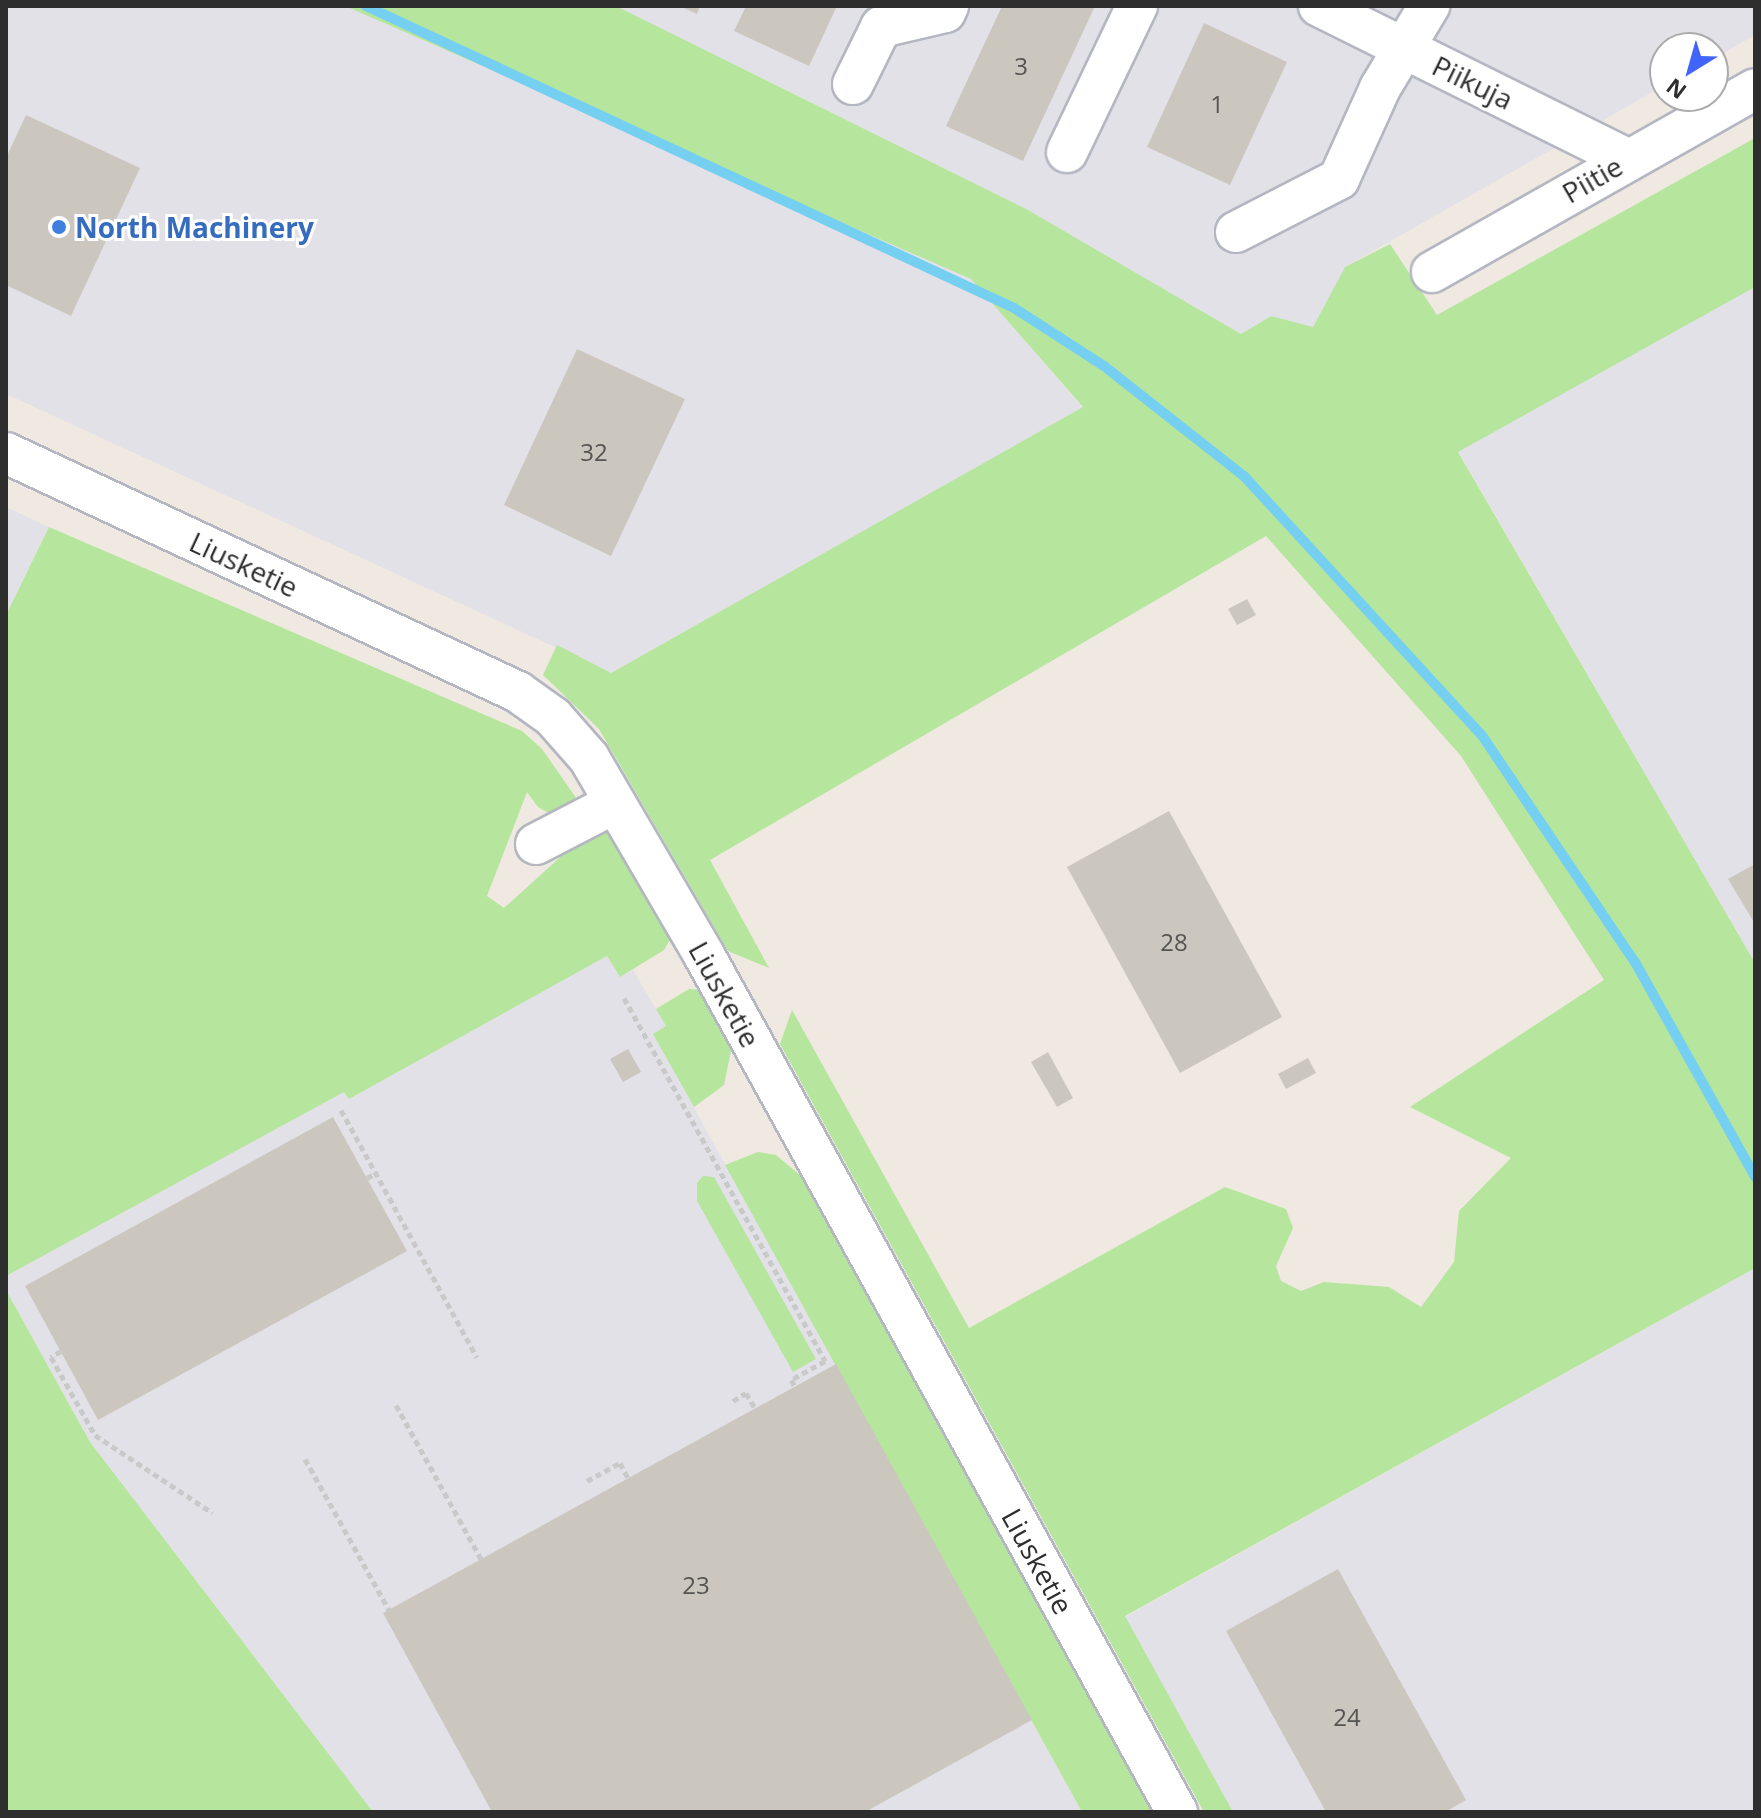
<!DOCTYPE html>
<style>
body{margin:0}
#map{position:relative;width:1761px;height:1818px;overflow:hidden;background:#efe9e1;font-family:"Open Sans",sans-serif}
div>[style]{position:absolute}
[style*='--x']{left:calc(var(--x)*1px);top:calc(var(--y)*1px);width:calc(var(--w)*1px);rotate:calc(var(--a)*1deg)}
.industrial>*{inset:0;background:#e3e1e8}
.green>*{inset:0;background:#b6e59e}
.stream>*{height:10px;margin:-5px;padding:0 5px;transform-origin:5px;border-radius:5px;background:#75cff0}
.building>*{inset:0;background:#cbc7bf}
.path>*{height:5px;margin-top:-2.5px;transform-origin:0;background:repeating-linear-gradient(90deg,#c9c9c9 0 6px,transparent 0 10px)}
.roads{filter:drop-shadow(2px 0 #b4b7c1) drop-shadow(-2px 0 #b4b7c1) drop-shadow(0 2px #b4b7c1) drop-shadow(0 -2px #b4b7c1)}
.minor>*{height:40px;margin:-20px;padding:0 20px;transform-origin:20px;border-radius:20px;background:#fff}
.dots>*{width:22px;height:22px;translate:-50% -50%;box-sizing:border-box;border:4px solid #fff;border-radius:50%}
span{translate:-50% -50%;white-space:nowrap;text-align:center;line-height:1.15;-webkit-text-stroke:6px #fff;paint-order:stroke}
.number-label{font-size:24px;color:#555452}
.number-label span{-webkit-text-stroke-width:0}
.street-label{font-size:28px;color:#2e2e2e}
.shop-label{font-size:28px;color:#366cbe;font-weight:700}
.left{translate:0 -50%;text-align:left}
.frame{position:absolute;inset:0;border:8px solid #2e2e2e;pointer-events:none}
.north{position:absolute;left:1649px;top:32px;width:80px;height:80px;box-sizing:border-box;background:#fff;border:2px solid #ababab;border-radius:50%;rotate:217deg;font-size:22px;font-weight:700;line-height:32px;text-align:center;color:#2e2e2e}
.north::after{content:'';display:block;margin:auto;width:28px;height:36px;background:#4264fb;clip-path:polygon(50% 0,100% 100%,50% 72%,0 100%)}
</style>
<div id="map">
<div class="industrial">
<div style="clip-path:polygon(6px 6px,345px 6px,971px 279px,1083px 408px,611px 673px,6px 394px)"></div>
<div style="clip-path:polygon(616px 6px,1755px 6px,1755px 35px,1713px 59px,1713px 48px,1665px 48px,1665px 85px,1345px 267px,1313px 327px,1271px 316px,1241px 334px,1028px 210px)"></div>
<div style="clip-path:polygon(1755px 287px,1755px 963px,1458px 451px)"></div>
<div style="clip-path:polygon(6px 507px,49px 527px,6px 615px)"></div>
<div style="clip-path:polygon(607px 956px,620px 977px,633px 970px,666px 1026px,654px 1035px,1082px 1812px,373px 1812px,90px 1442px,6px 1290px,6px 1276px,344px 1092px,349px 1099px)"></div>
<div style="clip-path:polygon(1755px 1268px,1755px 1812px,1233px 1812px,1125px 1617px)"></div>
</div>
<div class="green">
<div style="clip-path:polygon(345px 6px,616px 6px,1028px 210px,1241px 334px,1271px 316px,1313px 327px,1345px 267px,1390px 244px,1437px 315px,1755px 138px,1755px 287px,1458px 452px,1755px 963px,1755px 1268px,1125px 1616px,1233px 1812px,1204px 1812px,780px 1044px,792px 1010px,969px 1328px,1225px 1187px,1286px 1209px,1293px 1228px,1276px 1266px,1281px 1281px,1301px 1291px,1324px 1282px,1389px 1287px,1421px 1307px,1454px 1262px,1459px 1211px,1511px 1158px,1410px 1107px,1604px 980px,1461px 756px,1266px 536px,710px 860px,769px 968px,728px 951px,599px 729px,543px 675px,557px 645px,611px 673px,1083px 407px,971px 279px)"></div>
<div style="clip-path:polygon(49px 527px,522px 731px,542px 749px,579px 802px,554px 816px,538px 807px,527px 792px,487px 896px,504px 908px,589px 831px,610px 824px,672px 936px,664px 950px,620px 977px,607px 956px,349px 1099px,344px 1092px,6px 1276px,6px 615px)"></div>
<div style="clip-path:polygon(689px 989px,701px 990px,732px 1046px,724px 1085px,694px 1107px,653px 1034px,666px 1026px,656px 1009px)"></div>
<div style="clip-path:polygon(758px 1152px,776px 1155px,807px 1181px,1151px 1803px,1150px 1812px,1082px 1812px,725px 1165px)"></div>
<div style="clip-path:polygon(703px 1176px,714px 1177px,816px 1359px,793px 1372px,697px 1201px,697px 1183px)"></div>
<div style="clip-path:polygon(6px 1290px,90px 1442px,373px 1812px,6px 1812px)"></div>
</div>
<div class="stream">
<div style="--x:366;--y:6;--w:715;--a:24.99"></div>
<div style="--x:1014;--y:308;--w:107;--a:32.8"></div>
<div style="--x:1104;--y:366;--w:178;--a:38.2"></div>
<div style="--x:1244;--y:476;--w:354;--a:47.5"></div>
<div style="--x:1483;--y:737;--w:272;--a:56"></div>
<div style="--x:1635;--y:962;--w:246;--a:60.8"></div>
</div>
<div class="building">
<div style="clip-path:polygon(679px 6px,700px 6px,697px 14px)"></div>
<div style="clip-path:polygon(746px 6px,837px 6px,809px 66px,734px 31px)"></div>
<div style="clip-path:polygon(1002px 6px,1095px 6px,1023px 161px,946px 126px)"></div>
<div style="clip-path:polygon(1204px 23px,1287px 62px,1230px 185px,1147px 147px)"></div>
<div style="clip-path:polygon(26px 115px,140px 168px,71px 316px,6px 285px,6px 158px)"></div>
<div style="clip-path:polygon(577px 349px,685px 399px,611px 556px,504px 505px)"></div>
<div style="clip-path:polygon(1247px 599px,1256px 615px,1237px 625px,1228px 609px)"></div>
<div style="clip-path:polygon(1169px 811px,1282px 1017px,1180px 1073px,1067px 867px)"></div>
<div style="clip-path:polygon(1755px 864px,1755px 924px,1728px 879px)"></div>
<div style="clip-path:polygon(628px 1049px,641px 1072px,623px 1082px,610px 1059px)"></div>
<div style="clip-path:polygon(1048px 1052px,1073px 1098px,1057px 1107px,1031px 1062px)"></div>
<div style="clip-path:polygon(1308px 1058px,1316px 1073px,1286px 1089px,1278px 1074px)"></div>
<div style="clip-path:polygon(333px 1117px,407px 1251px,98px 1420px,25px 1286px)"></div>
<div style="clip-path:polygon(836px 1364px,1032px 1720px,865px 1812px,492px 1812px,383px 1613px)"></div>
<div style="clip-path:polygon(1338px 1569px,1466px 1800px,1445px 1812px,1326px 1812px,1226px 1631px)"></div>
</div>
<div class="path">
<div style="--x:624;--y:998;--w:415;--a:61"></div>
<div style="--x:825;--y:1361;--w:39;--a:151"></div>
<div style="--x:791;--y:1380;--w:7;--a:56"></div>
<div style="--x:341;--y:1110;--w:282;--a:61.2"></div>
<div style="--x:367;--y:1178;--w:10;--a:-29"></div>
<div style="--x:61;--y:1351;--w:12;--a:149"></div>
<div style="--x:51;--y:1357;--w:90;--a:60.6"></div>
<div style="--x:95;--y:1435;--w:141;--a:33.5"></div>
<div style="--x:733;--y:1401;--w:15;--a:-32"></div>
<div style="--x:746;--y:1393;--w:17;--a:59"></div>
<div style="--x:396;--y:1405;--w:176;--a:61.1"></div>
<div style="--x:305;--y:1459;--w:173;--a:60.9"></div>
<div style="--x:587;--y:1481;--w:38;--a:-29"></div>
<div style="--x:620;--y:1463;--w:17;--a:62"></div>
</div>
<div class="roads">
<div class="minor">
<div style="--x:1319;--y:6;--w:344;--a:26.4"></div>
<div style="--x:853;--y:84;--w:64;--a:-63.8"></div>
<div style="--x:881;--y:27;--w:66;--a:-13.2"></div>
<div style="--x:945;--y:12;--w:7;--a:-63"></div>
<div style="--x:1067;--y:152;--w:162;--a:-64.4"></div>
<div style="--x:1236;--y:232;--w:116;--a:-27.2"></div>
<div style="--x:1339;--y:179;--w:100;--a:-65.7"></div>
<div style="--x:1380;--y:88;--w:96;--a:-59.1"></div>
<div style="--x:1432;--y:272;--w:371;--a:-29.5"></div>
<div style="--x:6;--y:453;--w:565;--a:25.02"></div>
<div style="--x:518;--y:692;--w:43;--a:35.5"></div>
<div style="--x:553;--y:717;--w:55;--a:48.7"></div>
<div style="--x:589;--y:758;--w:228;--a:59.7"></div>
<div style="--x:704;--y:955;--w:979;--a:61.1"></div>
<div style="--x:536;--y:844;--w:89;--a:-27.4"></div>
</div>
</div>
<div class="dots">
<div style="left:59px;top:227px;background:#3f7fe0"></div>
</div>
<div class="number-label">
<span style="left:1021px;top:66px">3</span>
<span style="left:1217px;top:104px">1</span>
<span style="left:594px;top:452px">32</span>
<span style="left:1174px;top:942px">28</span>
<span style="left:696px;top:1585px">23</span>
<span style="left:1347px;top:1717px">24</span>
</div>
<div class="street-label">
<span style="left:1473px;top:82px;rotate:26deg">Piikuja</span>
<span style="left:1592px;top:179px;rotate:-30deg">Piitie</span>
<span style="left:244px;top:564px;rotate:25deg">Liusketie</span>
<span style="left:725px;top:994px;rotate:61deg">Liusketie</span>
<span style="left:1038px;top:1561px;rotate:61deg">Liusketie</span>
</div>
<div class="shop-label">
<span class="left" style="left:75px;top:227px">North Machinery</span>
</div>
<div class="frame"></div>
<div class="north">N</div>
</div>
